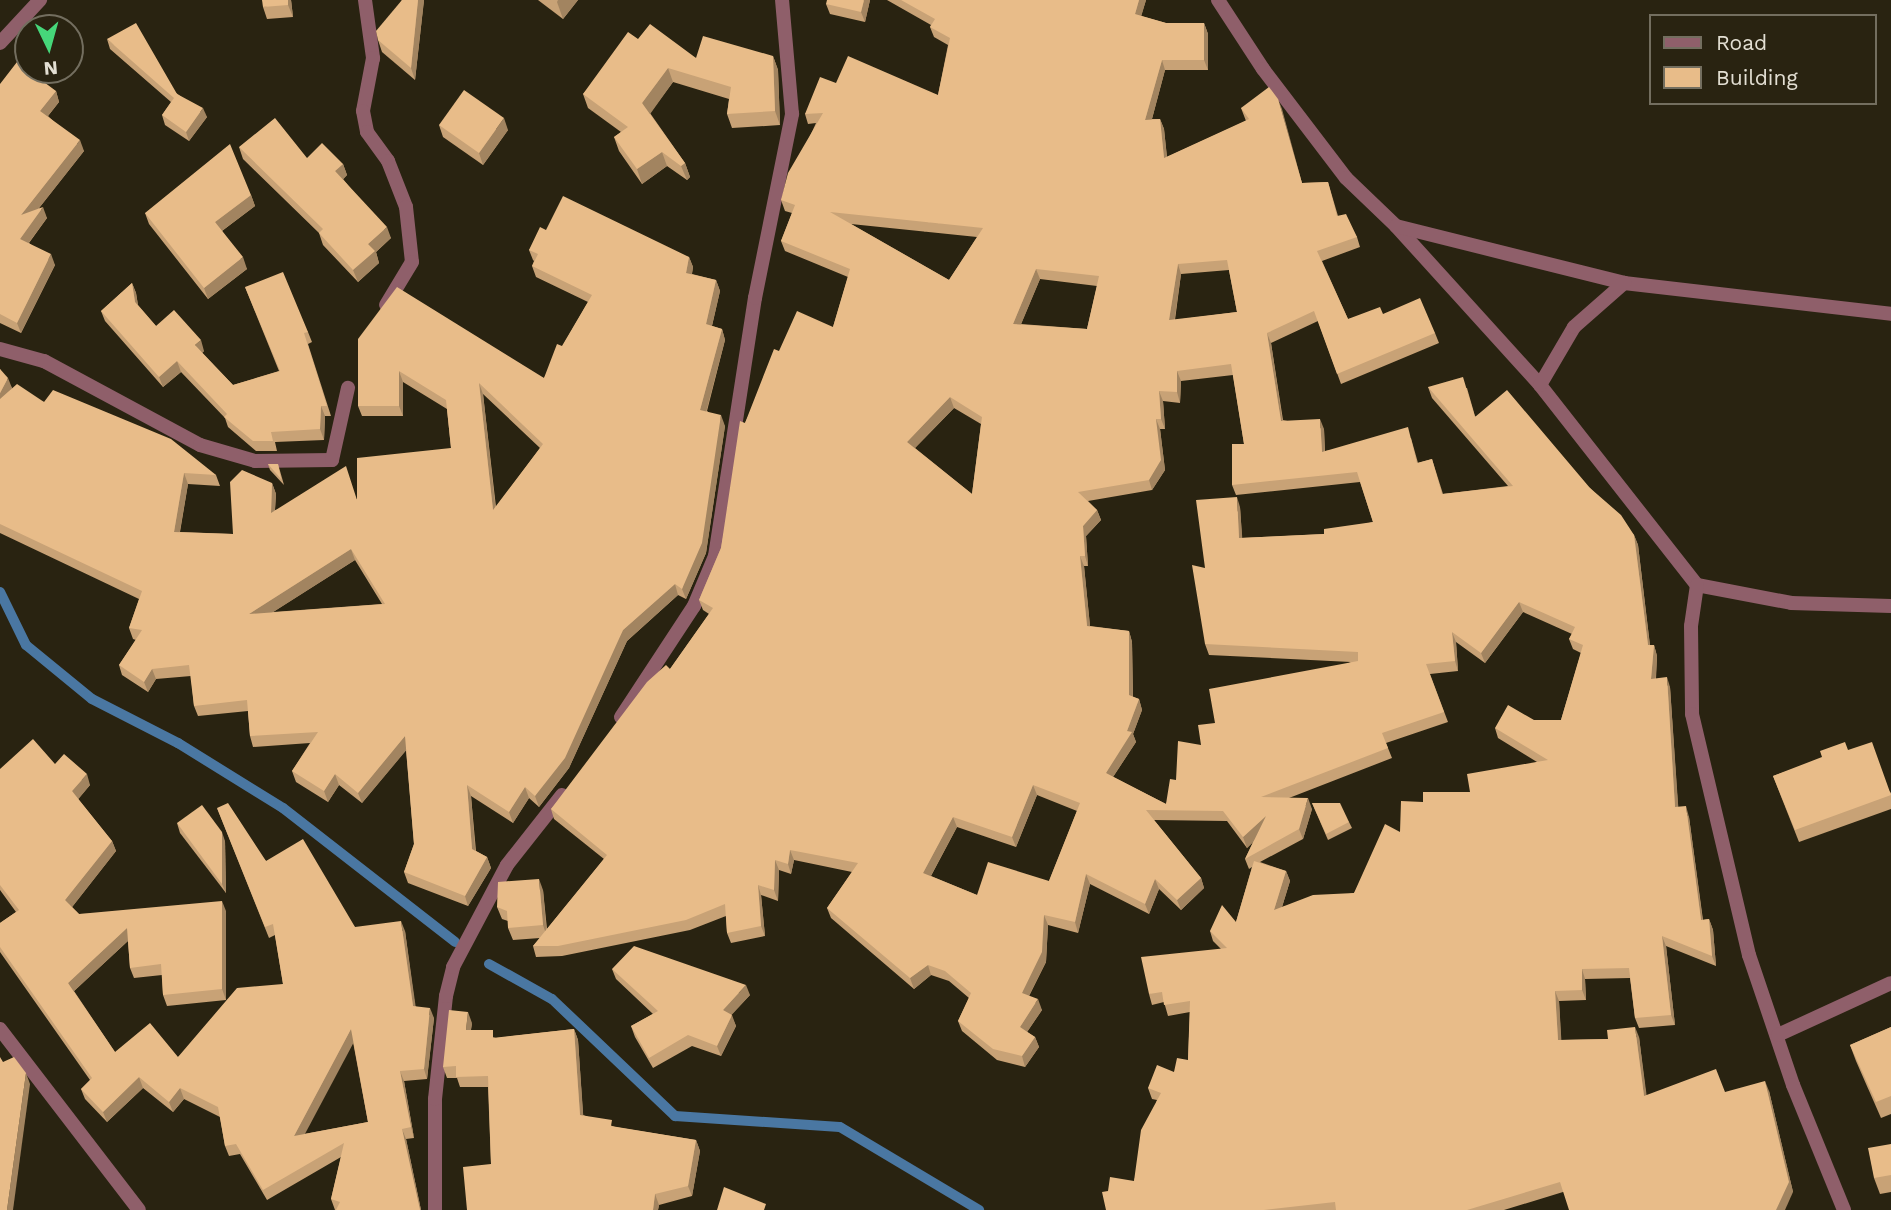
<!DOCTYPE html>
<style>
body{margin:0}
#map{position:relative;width:1891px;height:1210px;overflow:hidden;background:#292311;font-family:"Work Sans",sans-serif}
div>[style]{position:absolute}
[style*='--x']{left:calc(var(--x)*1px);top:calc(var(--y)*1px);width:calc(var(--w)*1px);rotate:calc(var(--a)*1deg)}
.stream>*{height:10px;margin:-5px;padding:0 5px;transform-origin:5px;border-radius:5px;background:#4a77a2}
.minor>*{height:14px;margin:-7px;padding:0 7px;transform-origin:7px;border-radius:7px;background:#8f5f6a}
.wall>*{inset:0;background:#c8a276}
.shaded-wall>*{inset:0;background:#a28460}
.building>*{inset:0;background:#e8bc89}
span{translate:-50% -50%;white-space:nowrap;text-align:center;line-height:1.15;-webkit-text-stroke:7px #292311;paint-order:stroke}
.legend{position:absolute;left:1649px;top:14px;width:228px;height:91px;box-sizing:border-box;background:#292311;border:2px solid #736e5f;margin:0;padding:9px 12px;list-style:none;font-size:21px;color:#e3dfd3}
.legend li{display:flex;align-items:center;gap:14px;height:35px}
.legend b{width:35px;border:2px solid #736e5f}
.north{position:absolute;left:14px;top:14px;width:70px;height:70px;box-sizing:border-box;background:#292311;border:2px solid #736e5f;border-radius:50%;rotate:175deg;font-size:19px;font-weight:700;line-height:28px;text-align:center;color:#e3dfd3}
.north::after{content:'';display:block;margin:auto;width:24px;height:32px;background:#46d77a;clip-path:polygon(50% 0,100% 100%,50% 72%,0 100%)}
</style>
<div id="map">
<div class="stream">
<div style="--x:0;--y:592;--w:59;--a:63.9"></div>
<div style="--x:26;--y:645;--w:85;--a:39.3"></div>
<div style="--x:92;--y:699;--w:97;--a:27.1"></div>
<div style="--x:178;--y:743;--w:123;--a:31.8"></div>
<div style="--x:283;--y:808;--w:218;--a:37.9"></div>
<div style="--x:489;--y:964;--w:72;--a:29.1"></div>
<div style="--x:552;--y:999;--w:170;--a:43.6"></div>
<div style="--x:675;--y:1116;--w:165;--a:3.8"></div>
<div style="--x:840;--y:1127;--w:162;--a:30.8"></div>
</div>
<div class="minor">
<div style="--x:365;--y:0;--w:59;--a:82.1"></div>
<div style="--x:373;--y:58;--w:54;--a:100.7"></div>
<div style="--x:363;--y:111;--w:21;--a:79"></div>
<div style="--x:367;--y:132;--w:36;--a:54"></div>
<div style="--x:388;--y:161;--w:49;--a:68.6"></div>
<div style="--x:406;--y:207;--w:55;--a:83.8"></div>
<div style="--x:412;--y:262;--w:50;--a:121.2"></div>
<div style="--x:1218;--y:0;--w:82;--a:56.9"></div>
<div style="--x:1263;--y:69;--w:137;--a:52.7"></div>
<div style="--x:1346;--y:178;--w:69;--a:43.8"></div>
<div style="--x:1396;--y:226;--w:215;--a:47.8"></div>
<div style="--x:1540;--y:385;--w:254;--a:51.9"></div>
<div style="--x:1697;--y:585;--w:96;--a:10.8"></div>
<div style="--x:1791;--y:603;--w:100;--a:1.7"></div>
<div style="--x:0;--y:43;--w:59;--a:-47.1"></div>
<div style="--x:1396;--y:226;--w:235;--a:14"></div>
<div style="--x:1624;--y:283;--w:269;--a:6.6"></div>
<div style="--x:0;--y:349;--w:46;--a:15.3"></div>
<div style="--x:44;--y:361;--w:177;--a:28.3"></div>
<div style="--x:200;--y:445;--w:57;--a:16.2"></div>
<div style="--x:255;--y:461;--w:77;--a:-0.7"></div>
<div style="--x:332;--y:460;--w:74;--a:-77.5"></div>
<div style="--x:1540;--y:385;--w:67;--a:-59.6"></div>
<div style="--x:1574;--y:327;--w:67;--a:-41.3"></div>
<div style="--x:1697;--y:585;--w:41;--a:98.3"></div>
<div style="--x:1691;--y:626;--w:88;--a:89.3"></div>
<div style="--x:1692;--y:714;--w:248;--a:76.7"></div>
<div style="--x:1749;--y:955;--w:137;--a:71.3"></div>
<div style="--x:1793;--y:1085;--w:135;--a:67.8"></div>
<div style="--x:621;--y:717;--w:133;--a:-56.7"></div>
<div style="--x:694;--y:606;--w:54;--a:-67.2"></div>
<div style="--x:715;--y:556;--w:261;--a:-81.2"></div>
<div style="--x:755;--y:298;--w:188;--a:-78.6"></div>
<div style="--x:792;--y:114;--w:114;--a:-95"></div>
<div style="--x:0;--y:1029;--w:228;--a:52.5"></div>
<div style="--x:1778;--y:1035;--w:124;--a:-24.7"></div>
<div style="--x:435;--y:1210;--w:111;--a:-90"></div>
<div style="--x:435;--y:1099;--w:104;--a:-83.9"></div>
<div style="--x:446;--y:996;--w:30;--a:-76"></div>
<div style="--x:453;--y:967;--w:115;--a:-62.1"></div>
<div style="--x:507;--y:865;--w:89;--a:-51.8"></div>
</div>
<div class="wall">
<div style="clip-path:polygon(291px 0,293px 17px,267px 19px,263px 7px)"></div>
<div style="clip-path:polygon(402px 0,424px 0,415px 80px,382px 52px,378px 40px)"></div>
<div style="clip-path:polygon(538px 0,578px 0,563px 19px)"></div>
<div style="clip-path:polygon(870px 0,865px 22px,830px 14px,826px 4px)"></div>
<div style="clip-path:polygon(evenodd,887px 0,1146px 0,1141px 16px,1166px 23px,1204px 23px,1208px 34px,1208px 70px,1165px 70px,1152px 119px,1160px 119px,1164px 129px,1167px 157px,1246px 121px,1241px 108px,1278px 99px,1302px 183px,1328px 182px,1338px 216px,1357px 237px,1360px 247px,1322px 261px,1348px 319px,1383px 314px,1435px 333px,1439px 343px,1341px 384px,1318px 321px,1271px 343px,1283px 420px,1324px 429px,1325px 451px,1411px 438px,1418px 463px,1432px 459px,1443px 494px,1508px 486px,1432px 398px,1428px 387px,1467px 388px,1475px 416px,1590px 488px,1634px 535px,1638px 545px,1650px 645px,1654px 645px,1657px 656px,1656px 679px,1670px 687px,1678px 807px,1689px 817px,1703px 920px,1709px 919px,1713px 930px,1716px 966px,1666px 946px,1675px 1025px,1639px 1028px,1635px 1018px,1630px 978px,1585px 979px,1586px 1000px,1559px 1001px,1561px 1040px,1608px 1039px,1639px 1037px,1646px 1095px,1769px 1091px,1793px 1192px,1563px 1192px,1504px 1210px,1106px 1210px,1108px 1191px,1134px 1181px,1157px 1100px,1152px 1099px,1148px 1088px,1174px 1072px,1188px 1060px,1190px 1012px,1168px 1016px,1164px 1002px,1152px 1005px,1149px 994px,1221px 949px,1213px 941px,1210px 931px,1236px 922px,1252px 867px,1249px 869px,1245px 859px,1253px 842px,1247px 848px,1227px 821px,1154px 820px,1201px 878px,1204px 888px,1181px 910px,1159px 889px,1149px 914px,1090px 884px,1078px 933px,1048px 925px,1046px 962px,1029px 996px,1042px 1010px,1027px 1032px,1035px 1037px,1039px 1047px,1025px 1067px,997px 1060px,962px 1031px,958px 1021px,969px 998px,949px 981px,931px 975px,914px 989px,831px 918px,827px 908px,852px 872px,794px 860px,791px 874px,779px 870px,778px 901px,761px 895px,765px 936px,731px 943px,727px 933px,726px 916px,690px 930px,562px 956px,536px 957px,533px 946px,540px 938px,513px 940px,508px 928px,508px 921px,502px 919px,497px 907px,543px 890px,547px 929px,604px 859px,554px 819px,551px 809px,670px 669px,709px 614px,703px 610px,699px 600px,721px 548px,745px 423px,779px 351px,833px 327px,848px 277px,785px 251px,781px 241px,792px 213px,785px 211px,781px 200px,816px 123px,808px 124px,805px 114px,836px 83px,938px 95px,948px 45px,934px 37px,930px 27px,931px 25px,887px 0,851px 224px,977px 237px,949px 280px,851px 224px,887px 0,1229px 270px,1237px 312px,1175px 320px,1181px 274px,1229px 270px,887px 0,1040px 279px,1097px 286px,1087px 329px,1021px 324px,1040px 279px,887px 0,1233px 375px,1244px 444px,1232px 485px,1236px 495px,1360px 482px,1373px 522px,1324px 534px,1242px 538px,1240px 507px,1205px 568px,1205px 644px,1209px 655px,1351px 662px,1215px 723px,1201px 745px,1176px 780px,1166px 804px,1113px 777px,1136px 742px,1133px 734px,1142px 710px,1139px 699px,1133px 697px,1132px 642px,1129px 631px,1090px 626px,1084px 566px,1088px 566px,1086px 536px,1101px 520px,1097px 510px,1088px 501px,1152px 490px,1165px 470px,1160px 429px,1165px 429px,1163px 401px,1180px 403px,1181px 381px,1233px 375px,887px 0,954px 408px,981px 424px,972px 494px,915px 448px,954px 408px,887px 0,1523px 612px,1572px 634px,1569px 639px,1573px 649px,1581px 653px,1561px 720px,1534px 720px,1495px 728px,1498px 738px,1537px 762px,1470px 792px,1423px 802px,1354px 893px,1282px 907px,1290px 881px,1286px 871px,1260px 862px,1303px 839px,1312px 809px,1289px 798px,1392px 758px,1386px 743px,1448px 722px,1430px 674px,1458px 671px,1456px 642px,1485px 663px,1523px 612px,887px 0,1037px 795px,1077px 811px,1049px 881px,977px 895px,931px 876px,957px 827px,1016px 847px,1037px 795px)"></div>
<div style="clip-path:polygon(107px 39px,207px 117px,189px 141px,165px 125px,162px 115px,171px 102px,110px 49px)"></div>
<div style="clip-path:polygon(638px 39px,696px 58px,773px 56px,778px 70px,780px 125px,732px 128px,727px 114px,729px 99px,673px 82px,650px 113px,685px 163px,690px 177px,687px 180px,667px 166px,642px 184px,619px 151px,614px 137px,621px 132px,588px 108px,583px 94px)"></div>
<div style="clip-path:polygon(0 84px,56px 91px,59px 102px,48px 116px,84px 151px,39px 208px,47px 218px,29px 243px,55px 265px,21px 333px,0 323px)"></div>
<div style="clip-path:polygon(439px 125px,508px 130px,483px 165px,443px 137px)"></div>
<div style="clip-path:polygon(239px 147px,343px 164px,347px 175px,343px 179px,391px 238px,376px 252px,379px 263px,358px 282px,323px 245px,319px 233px,243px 159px)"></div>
<div style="clip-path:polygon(251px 195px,255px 206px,222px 231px,247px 269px,208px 299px,149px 224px,145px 213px)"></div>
<div style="clip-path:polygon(evenodd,546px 230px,689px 257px,693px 267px,692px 274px,716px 280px,720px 291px,712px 326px,722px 329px,725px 340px,707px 411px,725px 426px,706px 553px,686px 599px,678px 595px,627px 641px,569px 768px,539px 807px,529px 798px,513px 823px,471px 796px,476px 851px,487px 857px,491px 868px,468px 906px,408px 883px,404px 872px,414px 844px,406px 750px,362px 803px,339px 785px,328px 802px,296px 782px,292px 771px,310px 743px,253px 747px,250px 736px,248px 711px,198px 716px,194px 706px,191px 676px,156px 679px,148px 692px,122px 675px,119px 665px,136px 640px,133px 639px,129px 628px,139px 599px,0 533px,0 369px,12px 388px,11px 390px,44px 402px,216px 475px,220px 486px,188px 484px,180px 532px,233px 534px,272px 483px,276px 494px,275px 510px,357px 499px,451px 448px,447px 409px,403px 382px,403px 416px,362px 416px,358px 406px,358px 339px,544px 378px,588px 302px,536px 277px,532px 266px,534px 261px,533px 260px,529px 250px,546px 230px,483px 394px,540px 448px,496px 507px,483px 394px,546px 230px,355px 560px,382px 604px,273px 612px,355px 560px)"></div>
<div style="clip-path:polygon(132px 283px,136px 293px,138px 305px,156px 326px,204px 351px,202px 353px,233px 385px,279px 371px,245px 287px,308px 332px,312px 342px,308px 344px,331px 416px,325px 416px,324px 440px,275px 442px,277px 451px,256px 451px,228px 427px,225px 418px,181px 372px,163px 387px,105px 321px,101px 311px)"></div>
<div style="clip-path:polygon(268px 464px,278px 464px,284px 485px,270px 470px)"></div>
<div style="clip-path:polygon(1848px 750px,1891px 793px,1891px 809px,1799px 842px,1773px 776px)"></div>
<div style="clip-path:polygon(evenodd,55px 764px,90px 785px,78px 799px,112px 841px,116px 851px,72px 907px,79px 914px,226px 911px,226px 1000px,167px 1006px,163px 995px,162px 975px,134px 978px,130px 968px,128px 941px,74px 991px,115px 1052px,178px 1057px,283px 984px,275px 935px,269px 938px,217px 808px,266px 861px,355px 927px,405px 931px,415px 1006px,434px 1018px,427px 1079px,404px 1081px,414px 1138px,406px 1139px,421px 1210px,335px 1210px,331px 1199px,341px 1157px,267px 1200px,240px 1154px,229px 1156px,225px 1146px,220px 1117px,184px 1099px,173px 1112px,143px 1088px,107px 1122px,85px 1099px,81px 1089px,90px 1080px,0 952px,0 923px,16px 912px,0 890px,0 769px,55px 764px,353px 1042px,368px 1122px,304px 1134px,353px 1042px)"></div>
<div style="clip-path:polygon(1312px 803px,1349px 822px,1352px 828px,1328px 840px)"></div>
<div style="clip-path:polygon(177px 823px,225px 841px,226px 893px,180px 833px)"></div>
<div style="clip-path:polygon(612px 969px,750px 995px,731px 1015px,736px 1026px,721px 1056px,692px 1046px,653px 1068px,635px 1037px,631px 1026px,653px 1014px,616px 979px)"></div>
<div style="clip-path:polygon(472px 1023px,471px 1030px,496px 1038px,574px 1029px,578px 1040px,583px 1115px,615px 1127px,696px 1140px,700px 1151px,692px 1196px,659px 1205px,658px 1210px,467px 1210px,491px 1164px,488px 1087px,460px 1087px,457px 1078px,447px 1078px,443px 1067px)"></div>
<div style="clip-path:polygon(1891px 1027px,1891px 1114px,1881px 1118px,1856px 1061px,1850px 1045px)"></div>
<div style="clip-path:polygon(1891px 1144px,1891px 1192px,1880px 1194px,1874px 1178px)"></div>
</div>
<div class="shaded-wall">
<div style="clip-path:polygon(288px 0,291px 0,293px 17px,288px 5px)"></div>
<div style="clip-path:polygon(418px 0,424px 0,415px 80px,411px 68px)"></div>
<div style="clip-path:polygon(558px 0,578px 0,563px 19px,557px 2px)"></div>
<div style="clip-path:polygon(864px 0,870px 0,865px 22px,861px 12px)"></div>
<div style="clip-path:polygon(1139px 0,1146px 0,1139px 24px,1135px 14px)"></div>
<div style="clip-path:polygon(1204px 23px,1208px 34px,1208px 70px,1204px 60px)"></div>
<div style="clip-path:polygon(773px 56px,778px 70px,780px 125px,775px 111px)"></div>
<div style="clip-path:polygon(1162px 60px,1165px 70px,1149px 130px,1145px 120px)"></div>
<div style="clip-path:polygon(668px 68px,673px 82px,648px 117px,642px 103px)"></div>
<div style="clip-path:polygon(56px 91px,59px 102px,44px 121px,40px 111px)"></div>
<div style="clip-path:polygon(1278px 99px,1282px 109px,1305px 194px,1302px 183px)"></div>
<div style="clip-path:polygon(203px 108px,207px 117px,189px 141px,186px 132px)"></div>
<div style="clip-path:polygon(504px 118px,508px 130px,483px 165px,479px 153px)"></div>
<div style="clip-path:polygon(1160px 119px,1164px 129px,1168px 168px,1164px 158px)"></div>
<div style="clip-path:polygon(80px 140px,84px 151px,25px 226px,21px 215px)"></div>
<div style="clip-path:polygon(662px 152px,667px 166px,642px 184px,637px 169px)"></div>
<div style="clip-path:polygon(685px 163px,690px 177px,687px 180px,681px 166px)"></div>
<div style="clip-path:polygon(343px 164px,347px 175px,340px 183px,335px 171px)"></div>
<div style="clip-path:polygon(251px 195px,255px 206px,219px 233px,215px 222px)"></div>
<div style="clip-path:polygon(43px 207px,47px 218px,24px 249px,20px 239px)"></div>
<div style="clip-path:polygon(387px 227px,391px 238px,376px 252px,379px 263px,358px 282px,353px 270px,368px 244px)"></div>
<div style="clip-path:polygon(51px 254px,55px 265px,21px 333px,17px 323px)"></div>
<div style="clip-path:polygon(243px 257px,247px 269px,208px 299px,204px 288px)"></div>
<div style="clip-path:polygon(689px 257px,693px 267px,690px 284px,686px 273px)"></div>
<div style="clip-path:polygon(1178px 264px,1181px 274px,1173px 331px,1169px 320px)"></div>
<div style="clip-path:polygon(1036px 269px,1040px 279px,1017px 334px,1013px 324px)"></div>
<div style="clip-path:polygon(716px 280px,720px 291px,710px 334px,706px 324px)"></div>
<div style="clip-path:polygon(132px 283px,136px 293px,139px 312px,135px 302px)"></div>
<div style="clip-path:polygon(722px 329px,725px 340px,704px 420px,700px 410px)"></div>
<div style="clip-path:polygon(1267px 333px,1271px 343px,1284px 431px,1281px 421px)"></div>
<div style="clip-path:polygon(201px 340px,204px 351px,199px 356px,195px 345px)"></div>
<div style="clip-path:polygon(177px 361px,181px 372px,163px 387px,159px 377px)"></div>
<div style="clip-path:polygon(399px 371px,403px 382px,403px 416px,399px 406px)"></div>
<div style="clip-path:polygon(1177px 371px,1181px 381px,1180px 403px,1177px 392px)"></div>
<div style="clip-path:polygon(8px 378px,12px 388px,0 412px,0 393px)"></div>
<div style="clip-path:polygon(479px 383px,483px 394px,497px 521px,493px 510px)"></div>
<div style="clip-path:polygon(1159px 391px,1163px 401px,1165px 429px,1161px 419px)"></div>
<div style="clip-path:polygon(950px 397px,954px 408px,911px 452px,907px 442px)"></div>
<div style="clip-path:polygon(321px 406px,325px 416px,324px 440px,320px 429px)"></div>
<div style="clip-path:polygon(721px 415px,725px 426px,706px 553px,686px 599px,682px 589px)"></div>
<div style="clip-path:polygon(1156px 419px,1160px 429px,1165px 470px,1152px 490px,1149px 480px)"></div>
<div style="clip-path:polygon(1320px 419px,1324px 429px,1325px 462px,1322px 452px)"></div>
<div style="clip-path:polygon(184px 473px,188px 484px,178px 542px,174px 532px)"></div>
<div style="clip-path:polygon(272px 483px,276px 494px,274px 523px,271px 513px)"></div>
<div style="clip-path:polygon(1237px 497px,1240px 507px,1243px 548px,1239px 538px)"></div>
<div style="clip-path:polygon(1097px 510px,1101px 520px,1086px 536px,1088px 566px,1085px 556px,1083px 526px)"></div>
<div style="clip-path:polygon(1634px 535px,1638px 545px,1651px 655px,1648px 645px)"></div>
<div style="clip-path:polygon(351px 549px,355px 560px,253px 625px,249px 614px)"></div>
<div style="clip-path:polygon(1080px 556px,1084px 566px,1091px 636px,1087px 626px)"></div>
<div style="clip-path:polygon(675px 584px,678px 595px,627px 641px,569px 768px,539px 807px,535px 796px,623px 630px)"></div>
<div style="clip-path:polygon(1519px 602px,1523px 612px,1485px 663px,1481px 653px)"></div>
<div style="clip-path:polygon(1129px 631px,1132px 642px,1133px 705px,1129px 695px)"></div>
<div style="clip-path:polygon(1452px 632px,1456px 642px,1458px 671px,1455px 661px)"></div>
<div style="clip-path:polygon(1654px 645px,1657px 656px,1655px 690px,1651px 679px)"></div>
<div style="clip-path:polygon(152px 669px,156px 679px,148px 692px,144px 682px)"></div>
<div style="clip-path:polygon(1667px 677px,1670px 687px,1679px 817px,1675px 807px)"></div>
<div style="clip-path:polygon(1139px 699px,1142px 710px,1133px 734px,1136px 742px,1109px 783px,1106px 773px,1127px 731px)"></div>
<div style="clip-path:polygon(405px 736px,409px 747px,362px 803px,358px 793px)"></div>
<div style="clip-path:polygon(87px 774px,90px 785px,76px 802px,72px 791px)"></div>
<div style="clip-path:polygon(335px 774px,339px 785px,328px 802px,324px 791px)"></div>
<div style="clip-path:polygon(467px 785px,471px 796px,476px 860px,472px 849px)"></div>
<div style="clip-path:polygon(1033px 785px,1037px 795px,1016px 847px,1012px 837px)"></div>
<div style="clip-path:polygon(525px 787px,529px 798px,513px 823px,509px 812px)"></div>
<div style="clip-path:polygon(1308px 798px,1312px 809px,1303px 839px,1299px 829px)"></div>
<div style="clip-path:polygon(1686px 806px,1689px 817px,1704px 930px,1701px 920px)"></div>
<div style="clip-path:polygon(1266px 816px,1269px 826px,1247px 848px,1243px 837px)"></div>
<div style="clip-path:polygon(953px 817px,957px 827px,927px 883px,923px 873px)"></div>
<div style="clip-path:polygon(222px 832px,225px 841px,226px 893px,222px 884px)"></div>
<div style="clip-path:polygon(112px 841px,116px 851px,69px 911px,65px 900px)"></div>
<div style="clip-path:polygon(790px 850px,794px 860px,791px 874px,788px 864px)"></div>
<div style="clip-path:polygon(487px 857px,491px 868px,468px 906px,465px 896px)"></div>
<div style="clip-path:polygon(775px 860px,779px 870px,778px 901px,774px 890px)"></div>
<div style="clip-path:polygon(1286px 871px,1290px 881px,1278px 920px,1274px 910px)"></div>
<div style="clip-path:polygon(1086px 874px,1090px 884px,1078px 933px,1075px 922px)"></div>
<div style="clip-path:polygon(1201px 878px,1204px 888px,1181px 910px,1177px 900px)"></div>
<div style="clip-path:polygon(539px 879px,543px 890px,547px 937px,543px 925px)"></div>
<div style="clip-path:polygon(1155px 879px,1159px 889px,1149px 914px,1145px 904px)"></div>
<div style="clip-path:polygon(758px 885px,761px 895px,765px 936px,761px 926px)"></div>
<div style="clip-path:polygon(222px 901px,226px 911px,226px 1000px,222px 989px)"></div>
<div style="clip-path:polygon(1044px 915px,1048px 925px,1046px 962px,1025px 1004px,1022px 993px)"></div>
<div style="clip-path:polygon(1709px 919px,1713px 930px,1716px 966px,1712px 956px)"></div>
<div style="clip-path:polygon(401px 921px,405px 931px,417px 1016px,413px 1006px)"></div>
<div style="clip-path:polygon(127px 928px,131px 938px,72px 993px,68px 983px)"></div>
<div style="clip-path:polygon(1662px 936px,1666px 946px,1675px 1025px,1671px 1015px)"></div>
<div style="clip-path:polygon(928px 965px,931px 975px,914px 989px,910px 978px)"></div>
<div style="clip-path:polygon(1582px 969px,1585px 979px,1586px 1000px,1582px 990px)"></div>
<div style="clip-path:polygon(746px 985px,750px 995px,726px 1021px,723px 1010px)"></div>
<div style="clip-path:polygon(1555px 991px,1559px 1001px,1562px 1050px,1558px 1040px)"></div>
<div style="clip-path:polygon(1038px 999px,1042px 1010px,1023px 1038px,1020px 1027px)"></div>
<div style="clip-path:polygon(430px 1008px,434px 1018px,427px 1079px,424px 1069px)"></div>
<div style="clip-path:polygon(468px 1012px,472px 1023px,469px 1041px,466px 1030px)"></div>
<div style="clip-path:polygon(732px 1015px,736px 1026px,721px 1056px,717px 1046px)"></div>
<div style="clip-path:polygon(1635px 1027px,1639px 1037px,1648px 1106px,1644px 1096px)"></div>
<div style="clip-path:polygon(351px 1029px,355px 1040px,298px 1147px,294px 1136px)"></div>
<div style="clip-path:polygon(574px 1029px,578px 1040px,584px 1126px,580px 1115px)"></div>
<div style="clip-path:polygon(1035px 1037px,1039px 1047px,1025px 1067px,1022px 1056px)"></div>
<div style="clip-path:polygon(400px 1071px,404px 1081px,414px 1138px,411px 1127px)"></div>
<div style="clip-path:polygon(26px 1073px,30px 1084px,13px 1210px,7px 1210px)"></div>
<div style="clip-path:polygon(139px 1077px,143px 1088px,107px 1122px,103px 1112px)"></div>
<div style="clip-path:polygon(1765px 1081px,1769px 1091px,1793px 1192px,1785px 1210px,1776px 1210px)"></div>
<div style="clip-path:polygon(180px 1088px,184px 1099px,173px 1112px,169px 1102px)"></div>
<div style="clip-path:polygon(402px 1129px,406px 1139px,421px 1210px,420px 1210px)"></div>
<div style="clip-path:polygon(696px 1140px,700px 1151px,692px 1196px,688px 1186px)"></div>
<div style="clip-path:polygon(655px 1194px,659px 1205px,658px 1210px,653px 1210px)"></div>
</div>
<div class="building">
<div style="clip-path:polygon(262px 0,288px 0,288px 5px,263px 7px)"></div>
<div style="clip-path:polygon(402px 0,418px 0,411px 68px,378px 40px,376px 31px)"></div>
<div style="clip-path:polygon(827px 0,864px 0,861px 12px,826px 4px)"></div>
<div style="clip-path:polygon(evenodd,901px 0,1139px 0,1135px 14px,1166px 23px,1204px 23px,1204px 60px,1162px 60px,1145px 120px,1160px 119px,1164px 158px,1249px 119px,1241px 108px,1269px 87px,1278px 99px,1302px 183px,1328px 182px,1337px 216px,1346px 214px,1357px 237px,1317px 251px,1348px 319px,1380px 307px,1383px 314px,1420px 298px,1435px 333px,1337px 374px,1314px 311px,1267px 333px,1281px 421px,1320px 419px,1322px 452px,1408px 427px,1417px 463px,1432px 459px,1442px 494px,1513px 486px,1428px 387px,1463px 377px,1475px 417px,1507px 390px,1590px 488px,1621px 515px,1634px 535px,1648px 645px,1654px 645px,1651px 679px,1667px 677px,1675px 807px,1686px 806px,1701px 920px,1709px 919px,1712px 956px,1662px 936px,1671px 1015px,1635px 1018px,1629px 968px,1582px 969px,1582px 990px,1555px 991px,1558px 1040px,1608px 1039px,1607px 1030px,1635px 1027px,1644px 1096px,1716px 1069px,1725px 1092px,1765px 1081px,1789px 1182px,1776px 1210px,1569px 1210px,1560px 1182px,1467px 1210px,1336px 1210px,1335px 1202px,1264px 1210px,1106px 1210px,1102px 1192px,1108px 1191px,1110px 1177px,1134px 1181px,1141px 1130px,1161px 1093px,1148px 1088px,1157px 1065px,1174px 1072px,1177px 1058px,1188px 1060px,1190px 1001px,1164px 1005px,1162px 992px,1149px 994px,1141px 957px,1227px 948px,1210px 931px,1222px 905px,1236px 922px,1254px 861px,1286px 871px,1274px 910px,1313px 895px,1354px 893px,1385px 824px,1400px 832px,1401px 801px,1423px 802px,1423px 792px,1470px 792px,1467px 774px,1548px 760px,1495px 728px,1508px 705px,1534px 720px,1561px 720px,1583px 645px,1569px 639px,1575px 627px,1519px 602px,1481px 653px,1452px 632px,1455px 661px,1426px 664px,1444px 712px,1382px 733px,1388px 748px,1261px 797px,1308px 798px,1299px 829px,1245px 859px,1266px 816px,1243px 837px,1223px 811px,1146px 810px,1201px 878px,1177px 900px,1155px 879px,1145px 904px,1086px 874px,1075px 922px,1044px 915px,1042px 952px,1022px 993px,1038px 999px,1020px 1027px,1035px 1037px,1022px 1056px,993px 1049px,958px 1021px,971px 993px,945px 971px,928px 965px,910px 978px,827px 908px,858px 863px,790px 850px,788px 864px,775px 860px,774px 890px,758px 885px,761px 926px,727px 933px,725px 904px,686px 920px,558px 946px,533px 946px,607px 855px,551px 809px,647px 682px,666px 665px,670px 669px,713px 608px,699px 600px,721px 548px,740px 421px,745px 423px,774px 349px,779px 351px,797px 311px,833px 327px,850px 269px,781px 241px,795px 205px,781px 200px,788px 173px,823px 113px,805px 114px,820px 77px,836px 83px,848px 56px,938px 95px,950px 38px,930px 27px,935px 19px,901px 0,830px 212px,983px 228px,949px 280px,830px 212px,901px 0,1227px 260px,1237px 312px,1169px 320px,1178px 264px,1227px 260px,901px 0,1036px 269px,1099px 276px,1087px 329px,1013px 324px,1036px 269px,901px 0,1231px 364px,1244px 444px,1232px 444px,1232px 485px,1357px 472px,1373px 522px,1324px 529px,1324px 534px,1239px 538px,1237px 497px,1196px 500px,1205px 568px,1192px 565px,1205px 644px,1358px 652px,1358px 661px,1209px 689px,1215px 723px,1198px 725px,1201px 745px,1178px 741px,1176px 780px,1170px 779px,1166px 804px,1106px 773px,1132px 732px,1127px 731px,1139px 699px,1129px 695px,1129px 631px,1087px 626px,1080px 556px,1085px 556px,1083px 526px,1097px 510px,1078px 492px,1149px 480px,1161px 460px,1156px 419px,1161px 419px,1159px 391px,1177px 392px,1177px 371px,1231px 364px,901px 0,950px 397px,982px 417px,972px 494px,907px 442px,950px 397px,901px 0,1033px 785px,1080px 803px,1049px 881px,988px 862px,977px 895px,923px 873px,953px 817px,1012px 837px,1033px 785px)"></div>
<div style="clip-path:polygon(136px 23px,177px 94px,203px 108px,186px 132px,162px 115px,174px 98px,107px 39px)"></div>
<div style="clip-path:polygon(650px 24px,696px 58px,703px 36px,773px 56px,775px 111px,727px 114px,731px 87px,668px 68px,642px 103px,685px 163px,681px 166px,662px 152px,637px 169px,614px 137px,628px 127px,583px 94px,628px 32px,638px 39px)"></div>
<div style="clip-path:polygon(17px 62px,56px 91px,40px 111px,80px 140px,21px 215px,43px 207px,20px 239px,51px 254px,17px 323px,0 314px,0 84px)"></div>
<div style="clip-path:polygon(464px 90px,504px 118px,479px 153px,439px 125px)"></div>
<div style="clip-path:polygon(275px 118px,307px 158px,322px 143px,343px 164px,335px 171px,387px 227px,368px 244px,375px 251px,353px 270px,319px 233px,323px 229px,239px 147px)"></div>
<div style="clip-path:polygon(230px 144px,251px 195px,215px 222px,243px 257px,204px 288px,145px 213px)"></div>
<div style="clip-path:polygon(evenodd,563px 196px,689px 257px,686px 273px,716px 280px,706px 324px,722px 329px,700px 410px,721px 415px,702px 543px,682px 589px,675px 584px,623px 630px,565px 758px,535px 796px,525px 787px,509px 812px,467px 785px,472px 849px,487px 857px,465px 896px,404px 872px,414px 844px,405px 736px,358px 793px,335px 774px,324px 791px,292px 771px,318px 732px,250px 736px,247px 700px,194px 706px,189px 665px,152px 669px,144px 682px,119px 665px,142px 630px,129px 628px,142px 591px,0 524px,0 399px,17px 384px,44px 402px,53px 390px,171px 439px,216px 475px,184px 473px,174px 532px,233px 534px,230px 482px,242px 470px,272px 483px,271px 513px,346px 466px,357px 500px,357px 458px,451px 448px,446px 400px,399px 371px,399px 406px,358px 406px,358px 339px,397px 287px,544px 378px,557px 344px,562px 346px,592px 295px,532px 266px,538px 254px,529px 250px,540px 227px,546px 230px,563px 196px,479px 383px,543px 444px,493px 510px,479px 383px,563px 196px,351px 549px,385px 604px,249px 614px,351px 549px)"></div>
<div style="clip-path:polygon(283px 272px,308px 332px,304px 333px,327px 406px,321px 406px,320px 429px,271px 432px,273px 441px,253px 441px,224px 417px,227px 414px,177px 361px,159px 377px,101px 311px,132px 283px,135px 302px,156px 326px,174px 310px,201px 340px,195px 345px,233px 385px,280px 371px,245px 287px)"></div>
<div style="clip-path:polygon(0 369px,8px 378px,0 393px)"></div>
<div style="clip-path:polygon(268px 464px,278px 464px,281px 479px)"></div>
<div style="clip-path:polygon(evenodd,33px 739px,55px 764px,64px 754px,87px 774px,72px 791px,112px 841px,65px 900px,79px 914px,222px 901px,222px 989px,163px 995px,161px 964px,130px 968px,127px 928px,68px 983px,115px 1052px,150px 1023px,178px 1057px,237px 988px,283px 984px,273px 924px,265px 927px,217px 808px,228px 803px,266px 861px,303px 839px,355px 927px,401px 921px,413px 1006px,430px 1008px,424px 1069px,400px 1071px,411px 1127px,402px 1129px,420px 1210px,336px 1210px,340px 1202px,331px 1199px,344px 1143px,263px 1190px,236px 1144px,225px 1146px,218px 1107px,180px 1088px,169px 1102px,139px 1077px,103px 1112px,81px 1089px,92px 1078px,0 947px,0 923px,19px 910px,0 885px,0 769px,33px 739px,351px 1029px,368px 1122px,294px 1136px,351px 1029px)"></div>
<div style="clip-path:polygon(1845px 742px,1848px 750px,1872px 742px,1891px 795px,1795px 830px,1773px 776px,1822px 757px,1820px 751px)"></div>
<div style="clip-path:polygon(1312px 803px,1340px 803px,1349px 822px,1326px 834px)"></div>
<div style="clip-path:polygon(202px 805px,222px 832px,222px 884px,177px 823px)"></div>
<div style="clip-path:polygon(539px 879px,543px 925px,508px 928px,507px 911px,497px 907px,498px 882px)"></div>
<div style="clip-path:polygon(634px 946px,746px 985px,723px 1010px,732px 1015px,717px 1046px,688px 1035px,649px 1058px,631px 1026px,658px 1011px,612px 969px)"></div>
<div style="clip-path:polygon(449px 1010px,468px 1012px,466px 1030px,493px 1030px,493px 1038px,574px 1029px,580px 1115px,612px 1120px,611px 1126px,696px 1140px,688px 1186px,655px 1194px,653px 1210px,467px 1210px,463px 1167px,491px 1164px,488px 1076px,456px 1077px,456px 1066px,443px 1067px)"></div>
<div style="clip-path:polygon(1891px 1027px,1891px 1096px,1876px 1102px,1850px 1045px)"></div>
<div style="clip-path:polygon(0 1057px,3px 1062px,14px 1057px,26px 1073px,7px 1210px,0 1210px)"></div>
<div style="clip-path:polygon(1891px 1144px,1891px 1175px,1874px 1178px,1868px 1148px)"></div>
<div style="clip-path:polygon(724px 1187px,766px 1204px,764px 1210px,717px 1210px)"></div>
</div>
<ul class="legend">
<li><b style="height:9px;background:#8f5f6a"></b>Road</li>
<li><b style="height:19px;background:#e8bc89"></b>Building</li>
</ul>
<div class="north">N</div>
</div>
